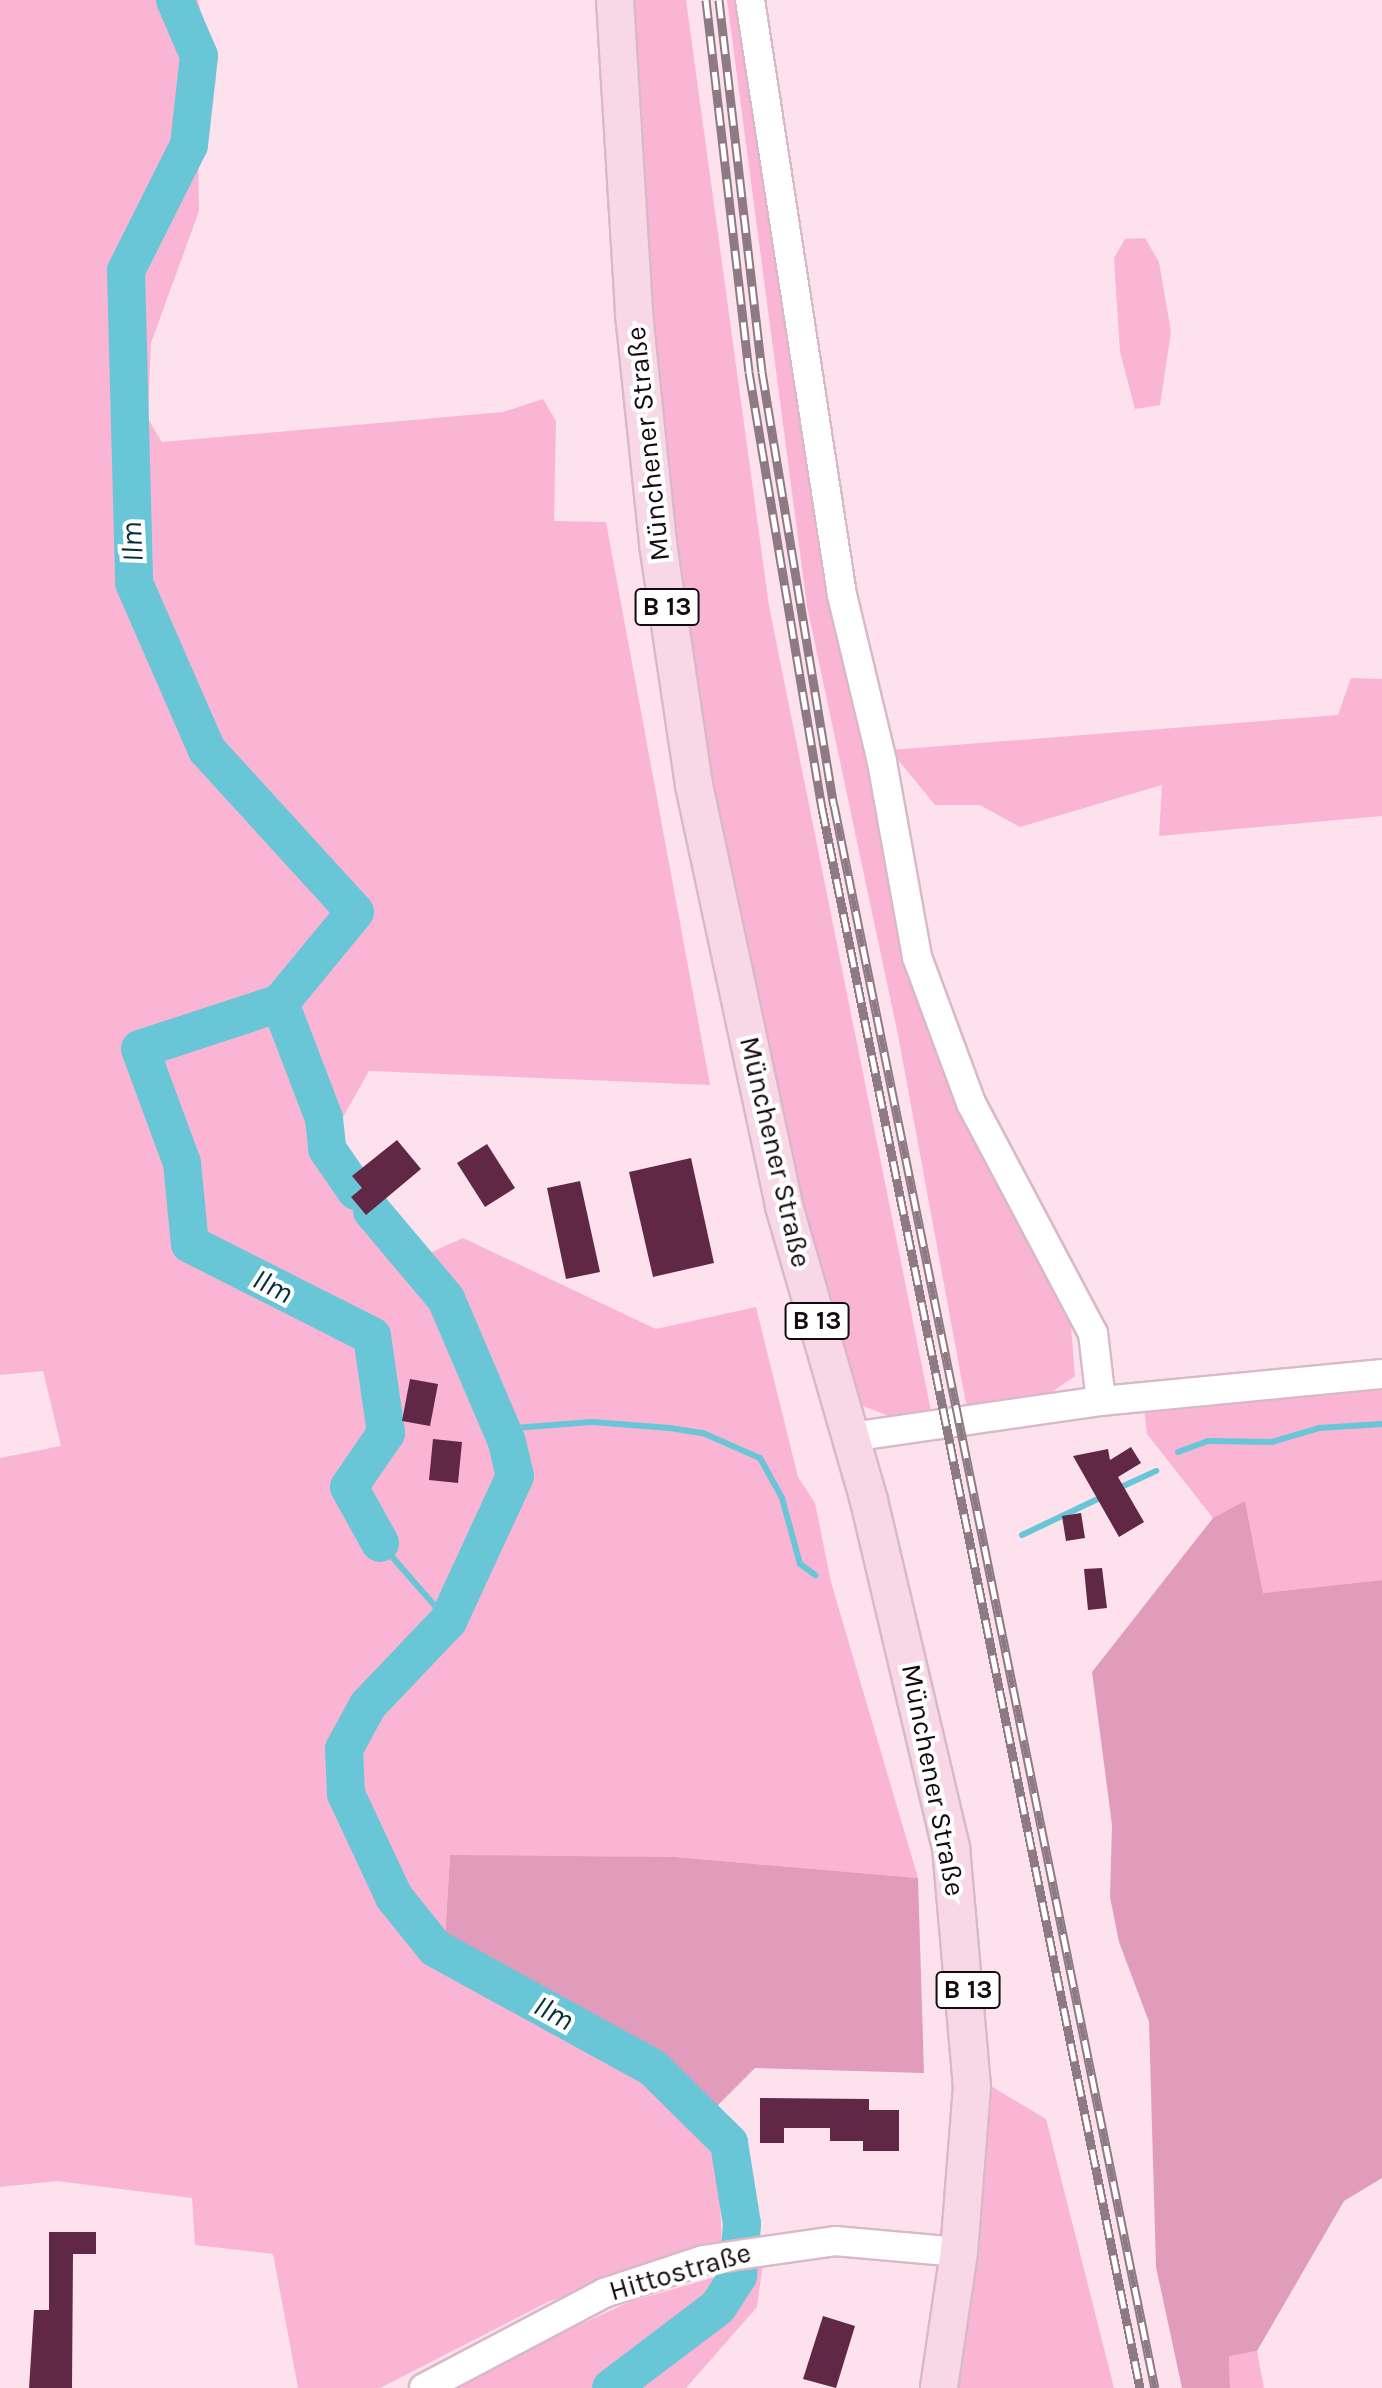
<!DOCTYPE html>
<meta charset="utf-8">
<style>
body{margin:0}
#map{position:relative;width:1382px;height:2388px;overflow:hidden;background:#fde2ee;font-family:Karla,sans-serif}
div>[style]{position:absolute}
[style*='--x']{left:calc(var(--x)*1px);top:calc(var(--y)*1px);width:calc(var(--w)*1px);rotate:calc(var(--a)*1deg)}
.green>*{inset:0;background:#fab5d4}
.forest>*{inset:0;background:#e19cbb}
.stream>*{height:6px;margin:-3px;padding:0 3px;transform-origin:3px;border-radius:3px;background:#69c6d6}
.river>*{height:38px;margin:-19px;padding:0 19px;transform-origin:19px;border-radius:19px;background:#69c6d6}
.building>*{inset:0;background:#612845}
.roads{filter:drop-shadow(2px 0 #d9b9c7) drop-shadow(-2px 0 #d9b9c7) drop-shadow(0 2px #d9b9c7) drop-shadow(0 -2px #d9b9c7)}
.minor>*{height:28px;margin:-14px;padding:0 14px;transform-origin:14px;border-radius:14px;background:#fff}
.major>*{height:36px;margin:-18px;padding:0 18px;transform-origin:18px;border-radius:18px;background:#f8d7e6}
.rail>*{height:9px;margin-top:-4.5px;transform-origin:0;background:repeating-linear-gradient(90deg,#fff 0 18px,#8d7a82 0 36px);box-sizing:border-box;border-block:2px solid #8d7a82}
span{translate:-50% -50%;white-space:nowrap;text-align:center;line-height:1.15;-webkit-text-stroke:8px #fff;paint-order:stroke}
.shield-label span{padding:2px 6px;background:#fff;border:2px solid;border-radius:6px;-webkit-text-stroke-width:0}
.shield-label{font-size:26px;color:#150a0f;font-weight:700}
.street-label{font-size:28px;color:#150a0f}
.water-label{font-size:30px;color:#013037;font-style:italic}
</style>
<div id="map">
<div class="green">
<div style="clip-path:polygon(0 0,198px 0,216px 79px,198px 146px,199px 211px,151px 343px,148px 419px,162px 442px,503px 412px,543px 399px,556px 421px,554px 521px,606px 522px,710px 1085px,369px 1071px,329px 1142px,418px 1258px,463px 1238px,656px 1329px,756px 1307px,798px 1477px,815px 1503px,831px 1582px,918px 1878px,676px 1857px,450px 1856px,445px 1938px,715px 2108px,722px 2241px,548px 2302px,380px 2388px,298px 2388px,273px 2254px,195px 2245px,192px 2198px,57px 2181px,0 2187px,0 1458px,61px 1446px,43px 1371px,0 1375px)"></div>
<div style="clip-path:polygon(627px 0,686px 0,769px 606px,932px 1416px,889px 1416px,863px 1406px,852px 1394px,728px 899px,664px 510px)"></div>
<div style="clip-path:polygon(727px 0,750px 0,768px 187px,809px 475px,904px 948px,954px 1097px,1071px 1327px,1075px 1376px,1046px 1396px,967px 1409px,898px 1035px,807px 606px)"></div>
<div style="clip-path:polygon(1145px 238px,1159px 262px,1171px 332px,1160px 405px,1135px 409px,1120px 352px,1114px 258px,1125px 239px)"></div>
<div style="clip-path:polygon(1351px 678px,1382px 679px,1382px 816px,1159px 836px,1162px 785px,1020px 827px,980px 805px,935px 805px,890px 750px,1338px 715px)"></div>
<div style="clip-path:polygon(1382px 1389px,1382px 1580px,1263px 1593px,1245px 1502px,1213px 1518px,1147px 1434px,1144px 1409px)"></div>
<div style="clip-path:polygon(984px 2082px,1046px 2119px,1114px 2388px,955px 2388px)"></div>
<div style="clip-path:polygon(763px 2263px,757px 2307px,686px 2388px,442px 2388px,629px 2302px)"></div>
<div style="clip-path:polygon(1257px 2351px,1264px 2388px,1230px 2388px,1229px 2355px)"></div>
</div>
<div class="forest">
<div style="clip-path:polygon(1245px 1501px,1263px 1593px,1382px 1580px,1382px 2178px,1344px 2201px,1257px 2351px,1229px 2356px,1230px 2388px,1182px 2388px,1156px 2267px,1149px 2022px,1119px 1942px,1110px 1897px,1112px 1825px,1092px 1672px,1213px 1518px)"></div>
<div style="clip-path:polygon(450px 1855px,676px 1857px,918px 1878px,924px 2073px,755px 2068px,715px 2108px,445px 1938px)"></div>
</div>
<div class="stream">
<div style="--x:502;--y:1429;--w:90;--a:-4.4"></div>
<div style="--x:592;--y:1422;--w:78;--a:4.4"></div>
<div style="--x:670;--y:1428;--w:33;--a:9"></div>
<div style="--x:703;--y:1433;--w:62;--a:23.7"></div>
<div style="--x:760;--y:1458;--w:46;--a:61.2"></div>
<div style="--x:782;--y:1498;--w:68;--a:74.7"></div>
<div style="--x:800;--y:1564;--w:19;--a:36"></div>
<div style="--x:1178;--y:1452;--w:32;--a:-20"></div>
<div style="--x:1208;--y:1441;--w:64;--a:0.9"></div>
<div style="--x:1272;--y:1442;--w:49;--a:-16.6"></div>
<div style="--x:1319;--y:1428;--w:63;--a:-3.6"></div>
<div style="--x:1119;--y:1488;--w:41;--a:-24.7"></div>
<div style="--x:1022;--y:1535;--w:89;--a:-25.4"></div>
<div style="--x:380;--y:1543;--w:103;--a:48.9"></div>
</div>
<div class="river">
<div style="--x:175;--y:0;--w:61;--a:66.8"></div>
<div style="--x:199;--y:56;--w:90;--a:96.4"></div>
<div style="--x:189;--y:145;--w:141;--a:116.6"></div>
<div style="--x:126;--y:271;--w:312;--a:88.5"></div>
<div style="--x:134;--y:583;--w:182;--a:66.4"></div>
<div style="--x:207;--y:750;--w:219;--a:47.6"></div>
<div style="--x:355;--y:912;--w:118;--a:129.5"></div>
<div style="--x:280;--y:1003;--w:147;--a:161.8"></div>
<div style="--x:140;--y:1049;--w:121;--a:69.8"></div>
<div style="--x:182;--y:1163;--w:81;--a:84.4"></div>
<div style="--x:190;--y:1244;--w:204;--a:26.8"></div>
<div style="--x:372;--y:1336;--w:98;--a:81.8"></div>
<div style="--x:386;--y:1433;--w:65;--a:124.4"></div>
<div style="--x:349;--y:1487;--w:64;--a:61"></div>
<div style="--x:280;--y:1003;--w:123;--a:69.1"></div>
<div style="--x:324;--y:1118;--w:31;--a:84"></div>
<div style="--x:327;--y:1149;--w:51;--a:55.4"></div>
<div style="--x:372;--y:1211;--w:115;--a:49.9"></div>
<div style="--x:446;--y:1299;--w:155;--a:66.9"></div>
<div style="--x:507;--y:1442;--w:35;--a:77"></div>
<div style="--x:515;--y:1476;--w:160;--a:114.8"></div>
<div style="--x:448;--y:1621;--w:116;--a:133.6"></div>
<div style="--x:368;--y:1705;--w:50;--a:118.6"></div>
<div style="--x:344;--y:1749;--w:45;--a:87.5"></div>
<div style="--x:346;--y:1794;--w:114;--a:65"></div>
<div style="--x:394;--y:1897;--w:65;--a:51.2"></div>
<div style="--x:435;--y:1948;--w:249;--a:28.8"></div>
<div style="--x:653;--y:2068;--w:107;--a:44.6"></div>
<div style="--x:729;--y:2143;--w:82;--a:80.9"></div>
<div style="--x:742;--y:2224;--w:52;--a:94.4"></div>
<div style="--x:738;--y:2276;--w:37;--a:123"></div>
<div style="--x:718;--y:2307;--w:134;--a:142.9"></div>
</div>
<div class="building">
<div style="clip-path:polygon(397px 1140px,421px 1169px,366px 1215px,351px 1197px,362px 1188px,352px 1176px)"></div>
<div style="clip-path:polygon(487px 1144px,515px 1188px,485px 1207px,457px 1163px)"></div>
<div style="clip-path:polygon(691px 1158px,714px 1263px,653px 1277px,629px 1172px)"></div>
<div style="clip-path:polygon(580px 1181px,600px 1272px,566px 1279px,547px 1188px)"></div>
<div style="clip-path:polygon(410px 1379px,438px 1384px,430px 1426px,402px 1421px)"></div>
<div style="clip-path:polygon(433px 1439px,462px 1442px,458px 1483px,429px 1480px)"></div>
<div style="clip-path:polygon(1131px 1447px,1141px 1463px,1118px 1477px,1144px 1522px,1119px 1537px,1073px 1456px,1108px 1449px,1110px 1460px)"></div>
<div style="clip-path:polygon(1081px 1513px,1085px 1538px,1066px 1541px,1062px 1516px)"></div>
<div style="clip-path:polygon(1102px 1568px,1107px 1608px,1088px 1610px,1084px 1569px)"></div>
<div style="clip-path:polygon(760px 2098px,869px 2099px,869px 2110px,899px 2110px,899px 2151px,863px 2151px,863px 2141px,830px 2141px,830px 2128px,784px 2128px,784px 2143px,760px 2143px)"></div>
<div style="clip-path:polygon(49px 2232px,96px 2232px,96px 2254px,73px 2254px,72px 2388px,29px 2388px,34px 2310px,49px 2310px)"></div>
<div style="clip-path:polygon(823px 2316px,855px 2326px,836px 2388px,803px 2379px)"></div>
</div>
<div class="roads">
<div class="minor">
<div style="--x:750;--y:0;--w:602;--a:81.21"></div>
<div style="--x:842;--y:595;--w:172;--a:76.5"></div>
<div style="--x:882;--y:762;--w:198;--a:79.8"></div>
<div style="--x:917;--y:957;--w:156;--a:69.7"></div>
<div style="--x:971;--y:1103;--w:260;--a:62.1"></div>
<div style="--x:1093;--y:1333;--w:68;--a:83.3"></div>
<div style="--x:851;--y:1437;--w:253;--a:-8.2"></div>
<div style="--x:1101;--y:1401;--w:282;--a:-5.5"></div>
<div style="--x:424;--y:2388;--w:204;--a:-27.8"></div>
<div style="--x:604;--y:2293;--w:104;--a:-18.4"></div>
<div style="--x:703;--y:2260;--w:133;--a:-8.2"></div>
<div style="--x:835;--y:2241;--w:124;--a:5.1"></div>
</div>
<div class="major">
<div style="--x:615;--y:0;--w:315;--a:86.5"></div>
<div style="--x:634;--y:314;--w:231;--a:84"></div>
<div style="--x:658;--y:544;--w:244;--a:81.5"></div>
<div style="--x:694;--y:785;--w:431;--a:77.9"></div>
<div style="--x:784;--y:1206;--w:307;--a:73.9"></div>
<div style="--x:869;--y:1501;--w:356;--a:76.7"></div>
<div style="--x:951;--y:1847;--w:241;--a:85"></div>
<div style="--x:972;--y:2087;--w:166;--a:94.5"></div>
<div style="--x:959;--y:2252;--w:137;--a:98.4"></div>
</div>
</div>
<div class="rail">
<div style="--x:706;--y:0;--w:374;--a:83.4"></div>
<div style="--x:749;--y:372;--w:442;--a:80.5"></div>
<div style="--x:822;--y:808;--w:1612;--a:78.62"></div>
<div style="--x:719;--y:0;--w:374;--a:83.4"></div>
<div style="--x:762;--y:372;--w:439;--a:80.6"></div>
<div style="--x:834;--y:805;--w:1615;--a:78.54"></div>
</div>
<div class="shield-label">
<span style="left:667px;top:607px">B 13</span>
<span style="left:817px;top:1321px">B 13</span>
<span style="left:968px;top:1990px">B 13</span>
</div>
<div class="street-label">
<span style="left:648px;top:444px;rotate:-96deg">Münchener Straße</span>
<span style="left:775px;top:1152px;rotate:77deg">Münchener Straße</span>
<span style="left:933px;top:1780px;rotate:79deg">Münchener Straße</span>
<span style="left:680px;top:2272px;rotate:-16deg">Hittostraße</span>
</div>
<div class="water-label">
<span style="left:132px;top:542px;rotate:-93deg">Ilm</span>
<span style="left:273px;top:1286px;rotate:27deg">Ilm</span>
<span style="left:554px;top:2013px;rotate:29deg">Ilm</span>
</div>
</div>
